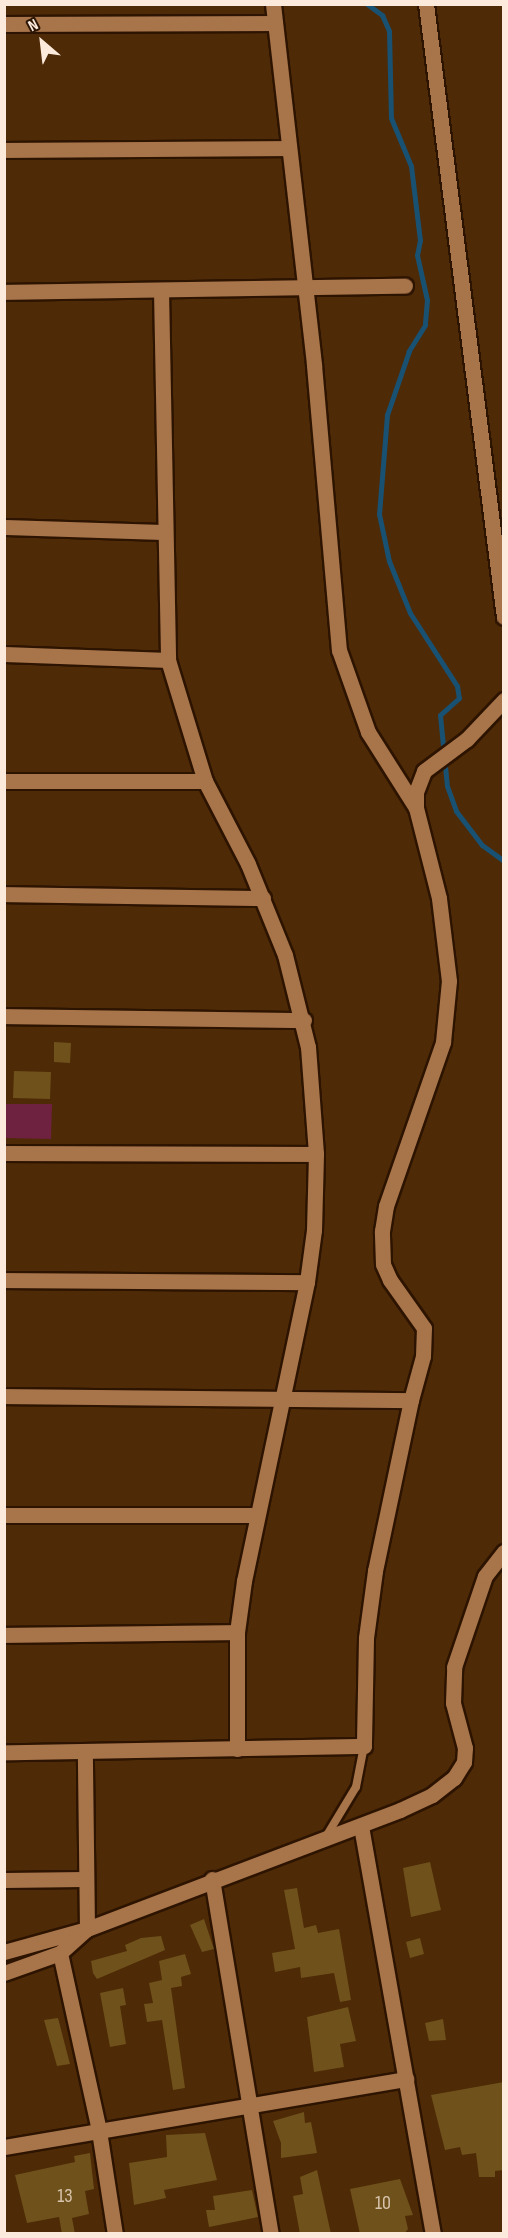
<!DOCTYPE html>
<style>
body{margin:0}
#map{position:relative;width:508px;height:2238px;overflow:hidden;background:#4e2a06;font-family:"Sofia Sans Condensed",sans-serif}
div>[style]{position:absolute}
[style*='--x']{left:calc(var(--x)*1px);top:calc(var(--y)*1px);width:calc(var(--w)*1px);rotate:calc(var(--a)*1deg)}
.green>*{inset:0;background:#6f2140}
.stream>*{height:5px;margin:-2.5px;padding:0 2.5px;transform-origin:2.5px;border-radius:2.5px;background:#195172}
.building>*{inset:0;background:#6e511b}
.roads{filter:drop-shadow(2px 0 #2d1400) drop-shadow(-2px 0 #2d1400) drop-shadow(0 2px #2d1400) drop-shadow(0 -2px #2d1400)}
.service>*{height:8px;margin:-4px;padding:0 4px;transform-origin:4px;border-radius:4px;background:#a87449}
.minor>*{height:15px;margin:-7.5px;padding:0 7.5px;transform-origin:7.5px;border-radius:7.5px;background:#a87449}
span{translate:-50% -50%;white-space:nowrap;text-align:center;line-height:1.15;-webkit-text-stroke:6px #2b1605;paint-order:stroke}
.number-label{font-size:20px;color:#d8c4ac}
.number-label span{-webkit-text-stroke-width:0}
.frame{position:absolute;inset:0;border:6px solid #fceadd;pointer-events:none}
.north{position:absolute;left:12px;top:12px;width:60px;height:60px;-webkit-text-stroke:4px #2b1605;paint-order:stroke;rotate:332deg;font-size:16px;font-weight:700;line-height:24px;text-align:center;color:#fceadd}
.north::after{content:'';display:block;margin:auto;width:21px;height:27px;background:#fceadd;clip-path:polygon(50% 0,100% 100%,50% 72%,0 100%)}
</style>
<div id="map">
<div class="green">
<div style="clip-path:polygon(5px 1104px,52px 1104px,51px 1139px,5px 1138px)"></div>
</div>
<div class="stream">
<div style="--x:367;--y:4;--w:19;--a:36"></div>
<div style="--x:382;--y:15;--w:17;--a:66"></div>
<div style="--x:389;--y:31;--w:87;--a:88.7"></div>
<div style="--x:391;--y:118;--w:52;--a:67.4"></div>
<div style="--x:411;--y:166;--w:75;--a:83.1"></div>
<div style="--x:420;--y:240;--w:15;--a:101"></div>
<div style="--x:417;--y:255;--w:46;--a:77.5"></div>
<div style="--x:427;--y:300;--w:25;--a:95"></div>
<div style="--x:425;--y:325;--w:31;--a:122"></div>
<div style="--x:409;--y:351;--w:68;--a:109"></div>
<div style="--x:387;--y:415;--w:99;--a:94.6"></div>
<div style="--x:379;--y:514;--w:48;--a:78"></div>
<div style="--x:389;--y:561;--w:56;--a:68"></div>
<div style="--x:410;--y:613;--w:87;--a:57.2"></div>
<div style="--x:457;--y:686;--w:12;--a:81"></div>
<div style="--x:459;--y:698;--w:25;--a:138"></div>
<div style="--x:440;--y:715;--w:71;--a:84.4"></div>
<div style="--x:447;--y:786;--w:27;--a:70"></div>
<div style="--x:456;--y:811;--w:43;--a:52.6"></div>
<div style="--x:482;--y:845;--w:27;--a:36"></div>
</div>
<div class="building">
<div style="clip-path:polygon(54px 1042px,71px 1043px,70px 1063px,54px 1062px)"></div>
<div style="clip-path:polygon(14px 1071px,51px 1072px,50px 1099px,13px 1098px)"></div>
<div style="clip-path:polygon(430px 1862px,441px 1910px,411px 1917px,403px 1868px)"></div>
<div style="clip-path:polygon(297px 1888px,304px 1928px,316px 1925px,318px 1933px,339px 1929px,351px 2000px,340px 2002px,334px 1973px,301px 1978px,300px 1967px,275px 1972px,272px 1953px,295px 1949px,284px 1890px)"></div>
<div style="clip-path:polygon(204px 1919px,214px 1949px,202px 1952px,190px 1925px)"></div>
<div style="clip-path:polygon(161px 1936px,165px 1950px,97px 1979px,93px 1973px,91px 1961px,127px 1951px,125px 1945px,141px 1938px)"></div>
<div style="clip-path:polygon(420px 1938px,424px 1954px,410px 1958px,406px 1942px)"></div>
<div style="clip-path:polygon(185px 1954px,191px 1974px,181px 1977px,182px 1986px,171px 1988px,185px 2088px,173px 2090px,162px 2020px,147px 2022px,144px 2004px,153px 2003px,149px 1983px,162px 1980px,159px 1961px)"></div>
<div style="clip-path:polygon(123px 1988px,126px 2005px,120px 2006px,126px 2044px,110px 2047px,100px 1993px)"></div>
<div style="clip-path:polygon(348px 2007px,356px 2041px,340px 2044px,344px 2067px,314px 2072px,307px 2017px)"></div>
<div style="clip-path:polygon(58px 2018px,70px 2064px,57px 2066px,44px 2020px)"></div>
<div style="clip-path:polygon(443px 2019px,446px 2040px,429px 2041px,425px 2023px)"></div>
<div style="clip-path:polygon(504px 2082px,504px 2170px,495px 2171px,495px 2177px,479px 2177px,476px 2153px,462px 2155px,460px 2147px,445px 2150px,431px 2095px)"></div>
<div style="clip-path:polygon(304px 2112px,305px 2123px,311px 2122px,317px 2153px,281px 2158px,281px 2143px,273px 2121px)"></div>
<div style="clip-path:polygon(205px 2133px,217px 2180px,164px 2190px,166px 2198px,134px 2205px,129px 2163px,167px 2157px,166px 2135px)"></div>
<div style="clip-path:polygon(90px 2153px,94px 2189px,85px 2191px,89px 2214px,72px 2218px,75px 2234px,62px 2234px,59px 2217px,27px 2223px,15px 2175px,75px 2162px,74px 2156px)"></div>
<div style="clip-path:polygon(317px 2170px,331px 2234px,300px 2234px,293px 2196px,303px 2194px,300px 2177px)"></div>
<div style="clip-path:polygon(400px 2179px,413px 2215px,405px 2216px,408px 2229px,404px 2234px,360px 2234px,350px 2189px)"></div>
<div style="clip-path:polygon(252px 2190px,258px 2217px,209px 2227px,206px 2210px,215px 2210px,213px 2196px)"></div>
</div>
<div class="roads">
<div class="service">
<div style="--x:327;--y:1835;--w:56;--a:-58.9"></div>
<div style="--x:356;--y:1787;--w:42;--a:-79"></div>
</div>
<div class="minor">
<div style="--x:273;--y:4;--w:363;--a:83.5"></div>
<div style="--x:314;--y:365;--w:286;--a:85"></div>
<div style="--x:339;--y:650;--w:87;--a:70.5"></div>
<div style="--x:368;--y:732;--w:90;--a:57.7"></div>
<div style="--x:426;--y:4;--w:618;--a:82.75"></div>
<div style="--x:4;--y:24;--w:271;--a:-0.2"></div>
<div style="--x:4;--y:150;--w:285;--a:-0.4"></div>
<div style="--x:161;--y:290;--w:370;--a:88.9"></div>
<div style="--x:168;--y:660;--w:127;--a:73"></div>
<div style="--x:205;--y:781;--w:93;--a:62.6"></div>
<div style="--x:248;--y:864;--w:98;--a:67.9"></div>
<div style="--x:285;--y:955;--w:95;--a:76"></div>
<div style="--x:308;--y:1047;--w:107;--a:85.7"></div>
<div style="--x:316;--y:1154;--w:76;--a:91.5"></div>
<div style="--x:314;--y:1230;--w:52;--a:97.7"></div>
<div style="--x:307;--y:1282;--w:306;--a:101.9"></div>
<div style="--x:244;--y:1581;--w:51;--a:97.8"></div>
<div style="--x:237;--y:1632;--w:117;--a:90"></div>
<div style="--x:4;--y:292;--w:401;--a:-0.9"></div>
<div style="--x:4;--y:527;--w:159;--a:1.8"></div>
<div style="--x:4;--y:654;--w:164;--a:2.1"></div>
<div style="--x:4;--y:781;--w:201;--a:0"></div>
<div style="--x:4;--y:894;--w:259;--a:0.9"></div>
<div style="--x:4;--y:1016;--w:300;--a:0.8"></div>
<div style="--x:4;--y:1153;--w:312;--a:0.2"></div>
<div style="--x:4;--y:1280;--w:303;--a:0.4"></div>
<div style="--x:4;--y:1396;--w:407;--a:0.6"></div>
<div style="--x:411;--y:1400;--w:175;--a:101.9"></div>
<div style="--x:375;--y:1571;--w:68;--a:97.7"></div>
<div style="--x:366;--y:1638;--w:108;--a:91.1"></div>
<div style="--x:364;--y:1746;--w:360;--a:179"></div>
<div style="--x:411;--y:1400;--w:46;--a:-74.7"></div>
<div style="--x:423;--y:1356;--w:28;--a:-88"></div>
<div style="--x:424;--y:1328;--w:59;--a:-125.3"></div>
<div style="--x:390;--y:1280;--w:17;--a:-114"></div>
<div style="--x:383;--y:1264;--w:33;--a:-92"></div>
<div style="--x:382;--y:1231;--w:25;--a:-81"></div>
<div style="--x:386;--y:1206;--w:174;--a:-70.8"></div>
<div style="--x:443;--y:1042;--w:61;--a:-84.4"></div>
<div style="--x:449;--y:981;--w:84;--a:-96.9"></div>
<div style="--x:439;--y:898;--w:93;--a:-104.3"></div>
<div style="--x:416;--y:808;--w:16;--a:-90"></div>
<div style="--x:416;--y:792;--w:22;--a:-69"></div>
<div style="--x:424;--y:771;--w:54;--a:-36.7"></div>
<div style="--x:467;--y:739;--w:54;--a:-46.5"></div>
<div style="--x:4;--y:1515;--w:253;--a:0"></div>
<div style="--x:4;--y:1635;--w:233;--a:-0.7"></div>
<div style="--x:361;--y:1826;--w:414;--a:80"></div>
<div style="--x:212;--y:1879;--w:360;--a:80.6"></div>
<div style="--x:4;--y:1880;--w:80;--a:-0.7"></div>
<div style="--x:4;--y:1952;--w:86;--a:-15.5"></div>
<div style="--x:87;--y:1929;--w:176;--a:-90.7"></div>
<div style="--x:60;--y:1953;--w:182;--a:77.6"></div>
<div style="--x:99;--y:2131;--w:104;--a:81.2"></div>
<div style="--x:4;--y:1973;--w:59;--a:-19.7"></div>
<div style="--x:60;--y:1953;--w:36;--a:-42"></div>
<div style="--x:87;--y:1929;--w:335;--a:-20.8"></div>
<div style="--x:400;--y:1810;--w:35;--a:-25"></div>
<div style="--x:432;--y:1795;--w:28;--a:-38"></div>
<div style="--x:454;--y:1778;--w:19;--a:-58"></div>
<div style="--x:464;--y:1762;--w:14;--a:-86"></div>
<div style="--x:465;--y:1748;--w:47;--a:-104.9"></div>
<div style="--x:453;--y:1703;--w:36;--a:-88"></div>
<div style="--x:454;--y:1667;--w:96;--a:-71.2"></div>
<div style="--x:485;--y:1576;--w:31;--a:-52"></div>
<div style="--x:4;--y:2147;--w:408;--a:-9.6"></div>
</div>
</div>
<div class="number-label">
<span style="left:65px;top:2196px">13</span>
<span style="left:383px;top:2203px">10</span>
</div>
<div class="frame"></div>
<div class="north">N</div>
</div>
